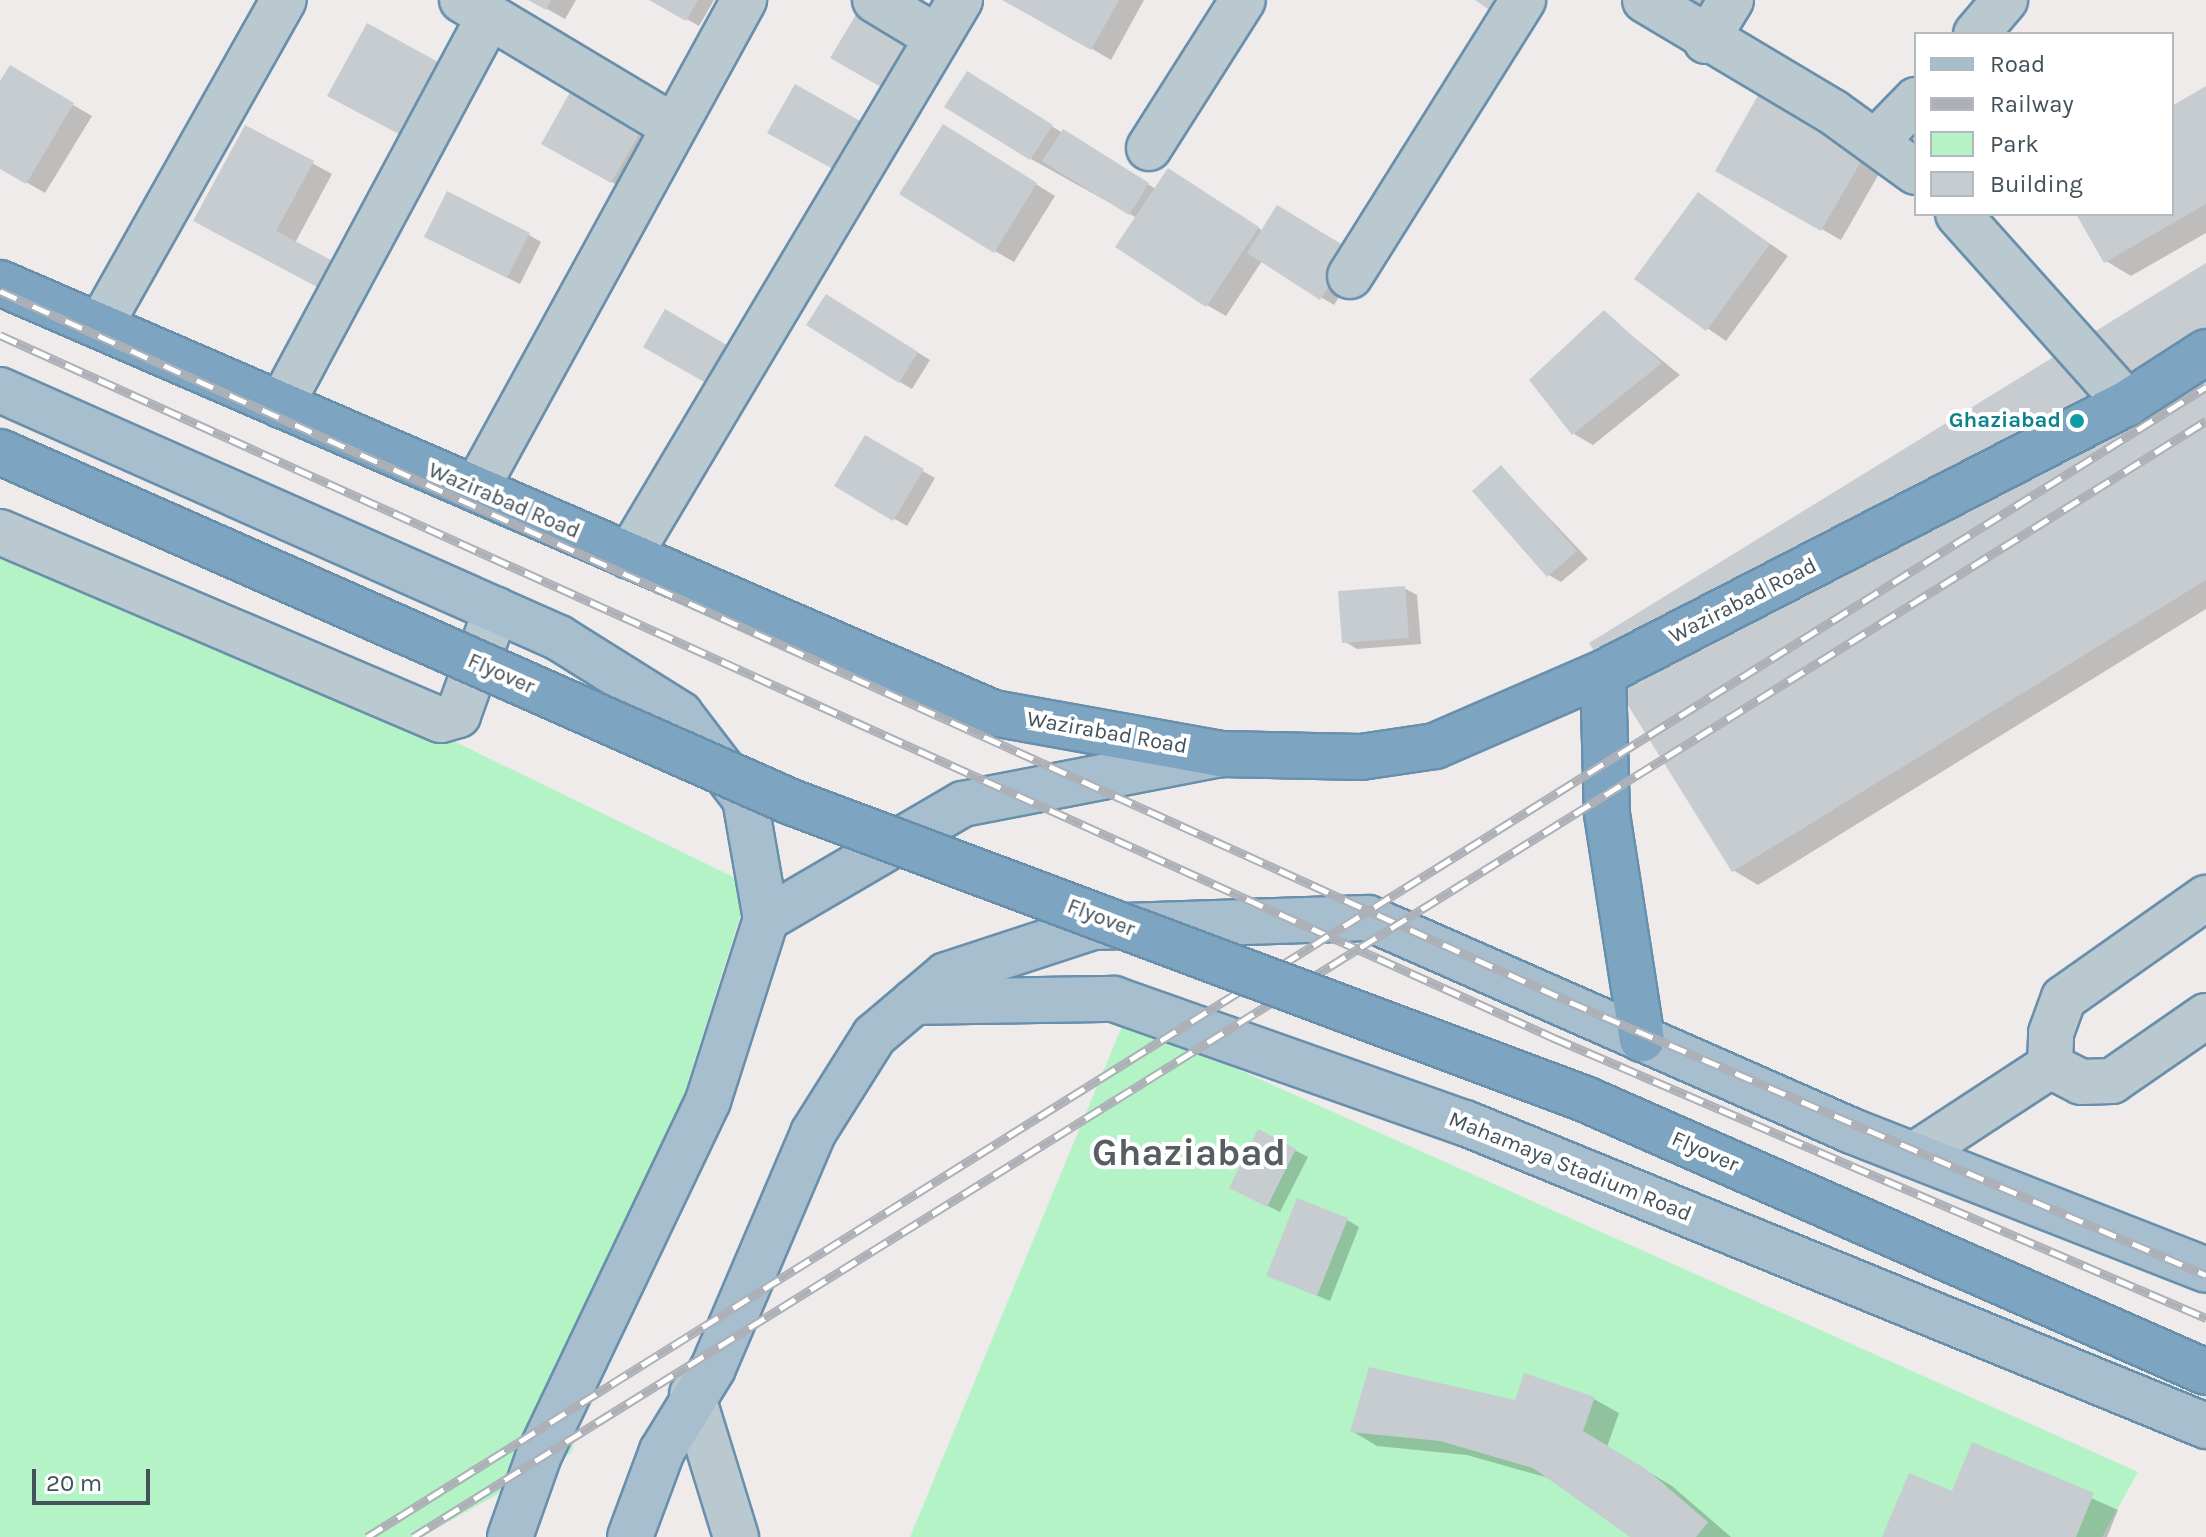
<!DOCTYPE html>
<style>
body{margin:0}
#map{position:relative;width:2206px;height:1537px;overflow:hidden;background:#efebeb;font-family:Karla,sans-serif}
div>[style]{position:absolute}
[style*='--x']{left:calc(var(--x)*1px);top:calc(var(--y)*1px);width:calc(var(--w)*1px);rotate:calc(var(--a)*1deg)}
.green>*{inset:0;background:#b3f3c5}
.shadow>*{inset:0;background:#0003}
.building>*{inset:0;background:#c7ccd1}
.roads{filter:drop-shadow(2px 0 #688fac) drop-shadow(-2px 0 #688fac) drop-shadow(0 2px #688fac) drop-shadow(0 -2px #688fac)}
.minor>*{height:44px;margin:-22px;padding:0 22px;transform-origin:22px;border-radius:22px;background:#bac8d0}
.major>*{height:44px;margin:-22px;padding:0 22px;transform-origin:22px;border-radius:22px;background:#a7bece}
.highway>*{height:44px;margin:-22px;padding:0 22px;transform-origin:22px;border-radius:22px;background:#7da4c1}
.rail>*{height:9px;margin-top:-4.5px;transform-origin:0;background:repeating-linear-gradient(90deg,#fff 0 18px,#adb1b7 0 36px);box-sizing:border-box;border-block:2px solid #adb1b7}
.bridges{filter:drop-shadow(2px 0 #688fac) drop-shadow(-2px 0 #688fac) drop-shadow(0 2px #688fac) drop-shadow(0 -2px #688fac)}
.highway-bridge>*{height:44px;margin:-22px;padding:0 22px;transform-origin:22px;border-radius:22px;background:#7da4c1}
.dots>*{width:22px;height:22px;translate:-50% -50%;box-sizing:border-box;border:4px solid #fff;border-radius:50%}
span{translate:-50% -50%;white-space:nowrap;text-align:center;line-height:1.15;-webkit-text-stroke:8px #fff;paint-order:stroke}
.culture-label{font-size:22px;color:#0d838f;font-weight:700}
.right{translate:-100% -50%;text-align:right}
.street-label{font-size:22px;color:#42515a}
.town-label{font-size:38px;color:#575d61;font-weight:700}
.legend{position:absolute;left:1914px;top:32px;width:260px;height:184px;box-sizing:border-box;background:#fff;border:2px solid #b3b9bd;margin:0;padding:10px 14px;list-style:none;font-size:24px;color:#42515a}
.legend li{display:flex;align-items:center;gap:16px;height:40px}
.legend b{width:40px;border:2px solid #b3b9bd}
.scale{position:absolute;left:32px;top:1469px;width:118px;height:36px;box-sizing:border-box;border:4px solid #42515a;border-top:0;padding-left:10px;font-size:24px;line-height:28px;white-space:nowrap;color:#42515a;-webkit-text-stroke:6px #fff;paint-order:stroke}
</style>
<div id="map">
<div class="green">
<div style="clip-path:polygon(0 521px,750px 885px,571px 1453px,421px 1537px,0 1537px)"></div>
<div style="clip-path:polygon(1125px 1019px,2138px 1472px,2102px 1537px,910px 1537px)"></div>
</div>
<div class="shadow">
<div style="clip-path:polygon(531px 0,576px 0,565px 19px)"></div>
<div style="clip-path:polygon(653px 0,714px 0,699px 26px)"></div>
<div style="clip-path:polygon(1009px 0,1144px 0,1111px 60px)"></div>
<div style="clip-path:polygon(1692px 0,1731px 0,1720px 17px)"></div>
<div style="clip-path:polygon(10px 68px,92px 116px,45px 193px,0 167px,0 85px)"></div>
<div style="clip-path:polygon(2206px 88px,2206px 233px,2131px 276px,2106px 261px,2078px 214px,2172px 214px,2172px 108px)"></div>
<div style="clip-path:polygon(574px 89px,655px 134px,624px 189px,544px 144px)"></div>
<div style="clip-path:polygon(1760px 95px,1884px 165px,1841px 240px,1717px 170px)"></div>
<div style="clip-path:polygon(1043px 121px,1156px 189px,1187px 181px,1263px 231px,1362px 259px,1334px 305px,1262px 261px,1226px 316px,1207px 305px,1137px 218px,1031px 159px)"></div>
<div style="clip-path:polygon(246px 127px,332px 174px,295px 243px,215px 231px)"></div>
<div style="clip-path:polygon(962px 138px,1055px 196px,1014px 262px,995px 251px)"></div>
<div style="clip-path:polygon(1698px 195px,1788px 256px,1726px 341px,1636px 279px)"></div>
<div style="clip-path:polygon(529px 235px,541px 242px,520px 284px,439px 243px)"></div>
<div style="clip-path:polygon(2206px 265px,2206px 609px,1758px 885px,1733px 870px)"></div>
<div style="clip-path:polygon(839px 304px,930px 360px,912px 389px,900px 382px)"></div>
<div style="clip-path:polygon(1604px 313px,1680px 375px,1593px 445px,1574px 434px)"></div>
<div style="clip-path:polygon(865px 438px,935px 478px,907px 526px,837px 486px)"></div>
<div style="clip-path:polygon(1502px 468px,1588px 559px,1561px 582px,1549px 575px)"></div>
<div style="clip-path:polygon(1404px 588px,1417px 595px,1421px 644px,1357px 649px,1344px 641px)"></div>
<div style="clip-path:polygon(1259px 1132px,1308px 1157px,1280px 1212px,1244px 1194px)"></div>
<div style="clip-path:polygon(1347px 1220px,1359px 1227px,1330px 1301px,1269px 1275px)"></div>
<div style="clip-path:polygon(1594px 1399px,1619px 1413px,1607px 1447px,1672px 1486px,1731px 1537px,1633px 1537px,1552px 1479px,1467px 1455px,1377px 1446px,1352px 1431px,1516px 1402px)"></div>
<div style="clip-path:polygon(1973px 1445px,2118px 1510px,2107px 1537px,1884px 1537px,1953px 1494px)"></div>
</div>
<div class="building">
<div style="clip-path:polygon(528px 0,551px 0,546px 10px)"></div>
<div style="clip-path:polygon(649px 0,698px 0,686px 21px)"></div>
<div style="clip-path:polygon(1002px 0,1119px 0,1091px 50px)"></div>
<div style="clip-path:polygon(1475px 0,1508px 0,1498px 16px)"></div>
<div style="clip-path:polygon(860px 8px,922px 44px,893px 94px,830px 58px)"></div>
<div style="clip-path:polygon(367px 23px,449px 68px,410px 140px,327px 96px)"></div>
<div style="clip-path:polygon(10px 65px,74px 103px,26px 184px,0 169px,0 81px)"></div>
<div style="clip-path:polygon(967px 71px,1053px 125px,1030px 160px,944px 107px)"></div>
<div style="clip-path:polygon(795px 84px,869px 126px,842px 174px,767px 133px)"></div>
<div style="clip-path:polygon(2206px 86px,2206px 204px,2104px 263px,2076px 214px,2172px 214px,2172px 106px)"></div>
<div style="clip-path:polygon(573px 87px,644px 126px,611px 183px,541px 144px)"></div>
<div style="clip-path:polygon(1760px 92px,1866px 153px,1821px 231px,1715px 171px)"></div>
<div style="clip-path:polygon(943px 124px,1037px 183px,994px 253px,899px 194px)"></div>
<div style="clip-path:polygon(245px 125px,314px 161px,276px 231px,346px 268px,332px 295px,193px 221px)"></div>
<div style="clip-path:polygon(1063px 129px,1149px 183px,1129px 215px,1042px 161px)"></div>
<div style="clip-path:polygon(1168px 168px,1259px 227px,1206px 307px,1115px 247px)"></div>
<div style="clip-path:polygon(447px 191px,530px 233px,507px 278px,424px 237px)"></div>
<div style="clip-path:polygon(1698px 192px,1770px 244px,1706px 331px,1634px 279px)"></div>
<div style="clip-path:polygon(1277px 205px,1351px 250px,1320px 300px,1247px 253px)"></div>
<div style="clip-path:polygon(2206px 263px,2206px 580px,1732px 872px,1589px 643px)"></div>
<div style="clip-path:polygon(826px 294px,918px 352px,899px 383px,806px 325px)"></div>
<div style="clip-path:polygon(665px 309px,732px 348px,711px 386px,643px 347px)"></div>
<div style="clip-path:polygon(1604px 310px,1662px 363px,1572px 435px,1529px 380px)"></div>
<div style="clip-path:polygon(865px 435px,924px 469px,893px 521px,834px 486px)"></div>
<div style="clip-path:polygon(1501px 465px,1577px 551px,1547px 577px,1472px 491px)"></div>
<div style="clip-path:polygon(1405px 586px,1409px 638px,1342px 643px,1338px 591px)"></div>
<div style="clip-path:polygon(1258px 1129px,1296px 1149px,1267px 1207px,1229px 1188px)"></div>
<div style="clip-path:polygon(1297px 1198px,1348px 1218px,1317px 1296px,1266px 1276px)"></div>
<div style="clip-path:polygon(1369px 1367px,1515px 1400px,1524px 1373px,1595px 1397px,1583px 1431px,1646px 1469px,1708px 1522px,1696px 1537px,1630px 1537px,1533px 1468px,1440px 1441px,1350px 1432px)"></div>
<div style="clip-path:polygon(1972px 1442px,2094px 1493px,2076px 1537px,1882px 1537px,1909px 1473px,1952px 1491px)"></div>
</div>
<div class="roads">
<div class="minor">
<div style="--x:462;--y:0;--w:247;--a:30.9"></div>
<div style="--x:875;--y:0;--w:71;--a:31.2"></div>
<div style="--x:1645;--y:0;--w:219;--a:30.8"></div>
<div style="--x:1833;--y:112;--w:102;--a:35.9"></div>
<div style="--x:1976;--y:34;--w:45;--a:-49.5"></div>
<div style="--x:1706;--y:41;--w:48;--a:-58.6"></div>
<div style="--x:1875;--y:142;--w:59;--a:-45.7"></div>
<div style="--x:1149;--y:148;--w:175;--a:-57.6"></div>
<div style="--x:1958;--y:214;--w:254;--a:48.2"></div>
<div style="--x:1350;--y:276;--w:326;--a:-57.9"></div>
<div style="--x:100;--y:326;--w:374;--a:-60.6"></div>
<div style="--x:281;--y:405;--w:440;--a:-61.8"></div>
<div style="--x:476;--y:489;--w:558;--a:-61.27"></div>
<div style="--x:0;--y:532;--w:479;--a:23.1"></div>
<div style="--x:441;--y:720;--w:18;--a:-16"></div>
<div style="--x:458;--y:715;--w:112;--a:-70.1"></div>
<div style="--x:629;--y:556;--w:647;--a:-59.23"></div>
<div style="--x:2050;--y:1066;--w:35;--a:27"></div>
<div style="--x:2081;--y:1082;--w:31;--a:-2"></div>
<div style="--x:2112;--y:1081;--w:114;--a:-34.7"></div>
<div style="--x:1914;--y:1155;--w:163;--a:-33.2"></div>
<div style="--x:2050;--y:1066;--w:33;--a:-88"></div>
<div style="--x:2051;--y:1033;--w:37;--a:-70"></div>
<div style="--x:2064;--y:998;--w:174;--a:-35.2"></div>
<div style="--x:692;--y:1394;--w:150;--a:72.9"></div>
</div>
<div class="major">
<div style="--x:0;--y:390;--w:612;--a:23.92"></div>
<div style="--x:559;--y:638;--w:143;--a:32.1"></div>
<div style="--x:680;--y:714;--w:107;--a:52.6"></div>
<div style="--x:745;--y:799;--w:122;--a:80.1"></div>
<div style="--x:766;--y:919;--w:191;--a:107.7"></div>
<div style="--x:708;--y:1101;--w:395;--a:115.5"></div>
<div style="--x:538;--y:1458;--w:84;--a:109.5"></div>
<div style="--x:766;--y:919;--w:228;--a:-30.3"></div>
<div style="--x:963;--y:804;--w:262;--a:-11"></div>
<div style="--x:914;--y:1002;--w:200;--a:-0.9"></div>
<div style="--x:1114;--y:999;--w:372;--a:19.5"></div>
<div style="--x:1465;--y:1123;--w:801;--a:22.24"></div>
<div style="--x:630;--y:1537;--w:92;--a:-69.6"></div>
<div style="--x:662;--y:1451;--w:97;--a:-58.4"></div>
<div style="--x:713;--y:1368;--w:255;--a:-66.9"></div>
<div style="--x:813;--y:1133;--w:115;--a:-57.8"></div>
<div style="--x:874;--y:1036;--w:94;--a:-40.3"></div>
<div style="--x:946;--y:975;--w:155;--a:-18.1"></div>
<div style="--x:1093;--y:927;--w:275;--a:-1.9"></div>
<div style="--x:1368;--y:918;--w:529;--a:23.75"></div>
<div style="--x:1852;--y:1131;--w:380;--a:21.4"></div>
</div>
<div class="highway">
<div style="--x:0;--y:283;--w:1082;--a:23.41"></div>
<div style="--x:993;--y:713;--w:233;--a:10.2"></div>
<div style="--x:1222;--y:754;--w:139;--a:1.2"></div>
<div style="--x:1361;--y:757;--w:75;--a:-8.5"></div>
<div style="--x:1435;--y:746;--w:183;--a:-23.5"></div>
<div style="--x:1603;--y:673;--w:589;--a:-27.26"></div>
<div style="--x:2127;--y:403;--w:94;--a:-32.8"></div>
<div style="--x:1603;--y:673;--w:141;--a:88.4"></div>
<div style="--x:1607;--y:814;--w:228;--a:81.2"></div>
</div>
</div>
<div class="rail">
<div style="--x:0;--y:291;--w:1723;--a:24.36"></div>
<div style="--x:1570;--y:1002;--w:692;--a:23.23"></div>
<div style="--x:0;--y:335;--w:1706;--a:24.34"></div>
<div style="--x:1554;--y:1038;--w:710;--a:23.24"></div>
<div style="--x:367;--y:1537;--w:2169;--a:-32.02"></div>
<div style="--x:413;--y:1537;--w:2112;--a:-31.9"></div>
</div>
<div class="bridges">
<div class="highway-bridge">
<div style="--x:0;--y:452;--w:865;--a:23.87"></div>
<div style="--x:791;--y:802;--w:848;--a:20.51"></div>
<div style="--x:1585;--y:1099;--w:678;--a:23.73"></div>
</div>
</div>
<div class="dots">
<div style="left:2077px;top:421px;background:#0f9aa8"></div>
</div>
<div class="culture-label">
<span class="right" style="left:2061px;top:421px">Ghaziabad</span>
</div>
<div class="street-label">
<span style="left:504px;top:501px;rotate:23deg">Wazirabad Road</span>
<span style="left:1743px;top:601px;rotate:-27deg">Wazirabad Road</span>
<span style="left:501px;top:674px;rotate:24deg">Flyover</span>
<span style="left:1107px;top:733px;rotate:10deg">Wazirabad Road</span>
<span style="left:1101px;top:918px;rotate:21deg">Flyover</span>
<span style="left:1705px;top:1152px;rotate:24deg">Flyover</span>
<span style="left:1570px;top:1167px;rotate:22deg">Mahamaya Stadium Road</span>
</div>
<div class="town-label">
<span style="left:1189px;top:1153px">Ghaziabad</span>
</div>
<ul class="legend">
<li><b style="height:10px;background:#a7bece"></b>Road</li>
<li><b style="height:10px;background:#adb1b7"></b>Railway</li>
<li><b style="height:22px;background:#b3f3c5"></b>Park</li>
<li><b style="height:22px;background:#c7ccd1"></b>Building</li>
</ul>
<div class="scale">20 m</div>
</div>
